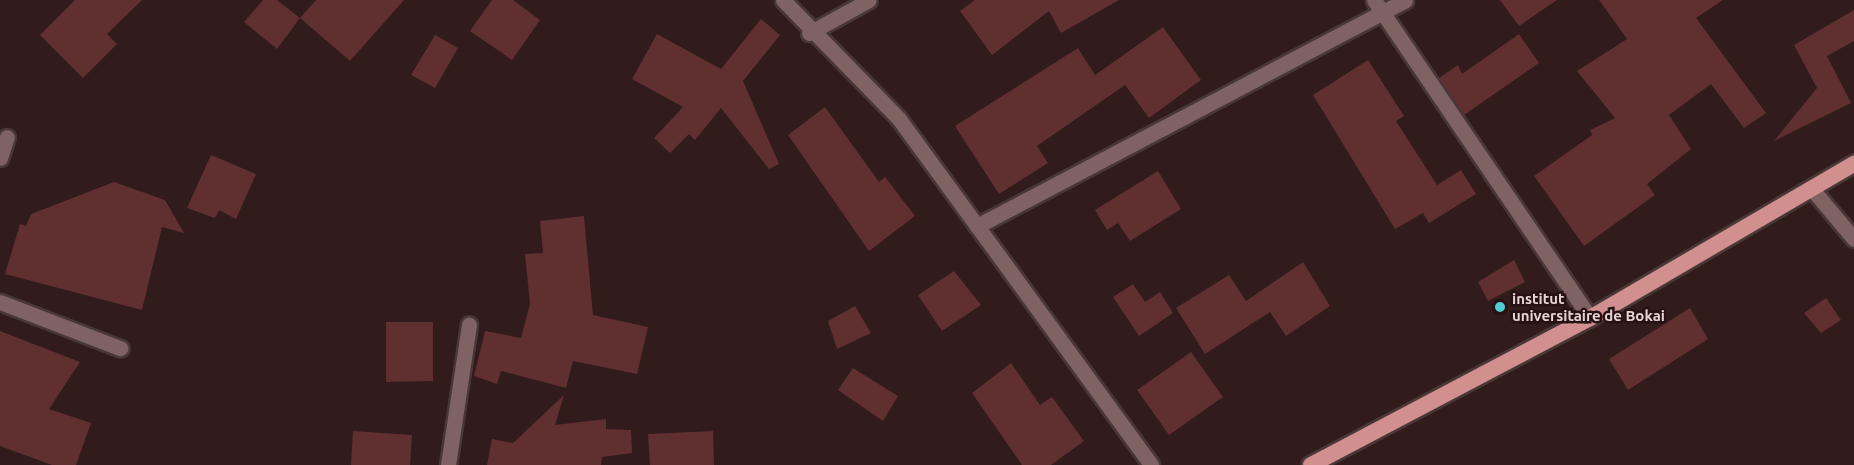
<!DOCTYPE html>
<style>
body{margin:0}
#map{position:relative;width:1854px;height:465px;overflow:hidden;background:#311b1b;font-family:Ubuntu,sans-serif}
div>[style]{position:absolute}
[style*='--x']{left:calc(var(--x)*1px);top:calc(var(--y)*1px);width:calc(var(--w)*1px);rotate:calc(var(--a)*1deg)}
.building>*{inset:0;background:#602f30}
.roads{filter:drop-shadow(2px 0 #493737) drop-shadow(-2px 0 #493737) drop-shadow(0 2px #493737) drop-shadow(0 -2px #493737)}
.minor>*{height:15px;margin:-7.5px;padding:0 7.5px;transform-origin:7.5px;border-radius:7.5px;background:#7e6362}
.trunk>*{height:16px;margin:-8px;padding:0 8px;transform-origin:8px;border-radius:8px;background:#d18f8e}
.dots>*{width:16px;height:16px;translate:-50% -50%;box-sizing:border-box;border:3px solid #271112;border-radius:50%}
span{translate:-50% -50%;white-space:nowrap;text-align:center;line-height:1.15;-webkit-text-stroke:5px #271112;paint-order:stroke}
.poi-label{font-size:15px;color:#e4d4d3;font-weight:700}
.left{translate:0 -50%;text-align:left}
</style>
<div id="map">
<div class="building">
<div style="clip-path:polygon(75px 0,142px 0,107px 34px,117px 44px,83px 78px,40px 35px)"></div>
<div style="clip-path:polygon(263px 0,277px 0,300px 18px,277px 49px,244px 22px)"></div>
<div style="clip-path:polygon(316px 0,404px 0,350px 61px,300px 18px)"></div>
<div style="clip-path:polygon(492px 0,513px 0,540px 20px,512px 60px,470px 31px)"></div>
<div style="clip-path:polygon(975px 0,1119px 0,1061px 33px,1049px 11px,992px 55px,960px 11px)"></div>
<div style="clip-path:polygon(1500px 0,1557px 0,1519px 26px)"></div>
<div style="clip-path:polygon(1599px 0,1723px 0,1696px 18px,1766px 113px,1744px 128px,1711px 84px,1669px 115px,1691px 149px,1647px 184px,1655px 195px,1584px 246px,1534px 176px,1592px 135px,1590px 130px,1615px 118px,1577px 71px,1627px 39px)"></div>
<div style="clip-path:polygon(1854px 10px,1854px 41px,1827px 56px,1851px 103px,1774px 141px,1817px 88px,1794px 45px)"></div>
<div style="clip-path:polygon(761px 19px,780px 35px,743px 81px,779px 164px,769px 169px,721px 108px,695px 140px,689px 134px,670px 153px,654px 138px,683px 107px,632px 79px,657px 34px,721px 69px)"></div>
<div style="clip-path:polygon(1163px 27px,1201px 80px,1149px 118px,1125px 85px,1037px 146px,1048px 163px,999px 194px,955px 126px,1078px 48px,1095px 75px)"></div>
<div style="clip-path:polygon(1519px 34px,1539px 63px,1464px 115px,1439px 78px,1458px 65px,1462px 74px)"></div>
<div style="clip-path:polygon(435px 35px,458px 48px,435px 88px,411px 75px)"></div>
<div style="clip-path:polygon(1368px 60px,1404px 116px,1396px 121px,1437px 185px,1461px 170px,1476px 194px,1429px 223px,1423px 213px,1395px 229px,1313px 95px)"></div>
<div style="clip-path:polygon(825px 107px,879px 182px,885px 177px,915px 216px,869px 251px,788px 135px)"></div>
<div style="clip-path:polygon(211px 155px,256px 174px,236px 219px,219px 210px,215px 218px,187px 208px)"></div>
<div style="clip-path:polygon(1158px 171px,1181px 209px,1130px 241px,1118px 223px,1107px 230px,1095px 210px)"></div>
<div style="clip-path:polygon(114px 182px,165px 200px,184px 233px,162px 227px,142px 310px,5px 274px,20px 224px,26px 226px,31px 214px)"></div>
<div style="clip-path:polygon(584px 216px,593px 315px,648px 327px,637px 374px,573px 361px,566px 388px,501px 371px,497px 384px,474px 376px,485px 331px,521px 338px,530px 304px,525px 254px,543px 253px,540px 221px)"></div>
<div style="clip-path:polygon(1514px 260px,1525px 282px,1488px 301px,1478px 282px)"></div>
<div style="clip-path:polygon(1303px 262px,1330px 306px,1286px 336px,1270px 312px,1205px 354px,1176px 308px,1229px 275px,1246px 301px)"></div>
<div style="clip-path:polygon(954px 271px,981px 305px,942px 331px,918px 295px)"></div>
<div style="clip-path:polygon(1133px 284px,1145px 302px,1160px 292px,1173px 313px,1139px 336px,1113px 297px)"></div>
<div style="clip-path:polygon(1826px 298px,1841px 320px,1821px 333px,1804px 313px)"></div>
<div style="clip-path:polygon(855px 306px,871px 333px,837px 349px,828px 321px)"></div>
<div style="clip-path:polygon(1690px 308px,1708px 339px,1628px 390px,1609px 359px)"></div>
<div style="clip-path:polygon(386px 322px,433px 322px,433px 381px,386px 382px)"></div>
<div style="clip-path:polygon(0 331px,80px 362px,49px 409px,91px 423px,76px 465px,52px 465px,0 446px)"></div>
<div style="clip-path:polygon(1191px 352px,1223px 397px,1169px 435px,1137px 390px)"></div>
<div style="clip-path:polygon(1011px 363px,1040px 405px,1052px 397px,1084px 441px,1051px 465px,1022px 465px,972px 393px)"></div>
<div style="clip-path:polygon(853px 368px,898px 396px,883px 421px,838px 390px)"></div>
<div style="clip-path:polygon(564px 395px,555px 425px,606px 419px,606px 429px,631px 430px,632px 453px,602px 457px,601px 465px,487px 465px,492px 439px,513px 443px)"></div>
<div style="clip-path:polygon(353px 431px,412px 435px,410px 465px,351px 465px)"></div>
<div style="clip-path:polygon(713px 431px,714px 465px,650px 465px,648px 434px)"></div>
</div>
<div class="roads">
<div class="minor">
<div style="--x:783;--y:0;--w:166;--a:45.7"></div>
<div style="--x:899;--y:119;--w:428;--a:53.9"></div>
<div style="--x:1374;--y:0;--w:384;--a:55.8"></div>
<div style="--x:809;--y:33;--w:68;--a:-28.8"></div>
<div style="--x:0;--y:158;--w:22;--a:-72"></div>
<div style="--x:1812;--y:189;--w:65;--a:50"></div>
<div style="--x:977;--y:226;--w:484;--a:-27.8"></div>
<div style="--x:0;--y:302;--w:129;--a:21"></div>
<div style="--x:448;--y:465;--w:142;--a:-81.5"></div>
</div>
<div class="trunk">
<div style="--x:1311;--y:465;--w:315;--a:-27.8"></div>
<div style="--x:1590;--y:318;--w:306;--a:-30.3"></div>
</div>
</div>
<div class="dots">
<div style="left:1500px;top:307px;background:#51ccd3"></div>
</div>
<div class="poi-label">
<span class="left" style="left:1512px;top:307px">institut<br>universitaire de Bokai</span>
</div>
</div>
